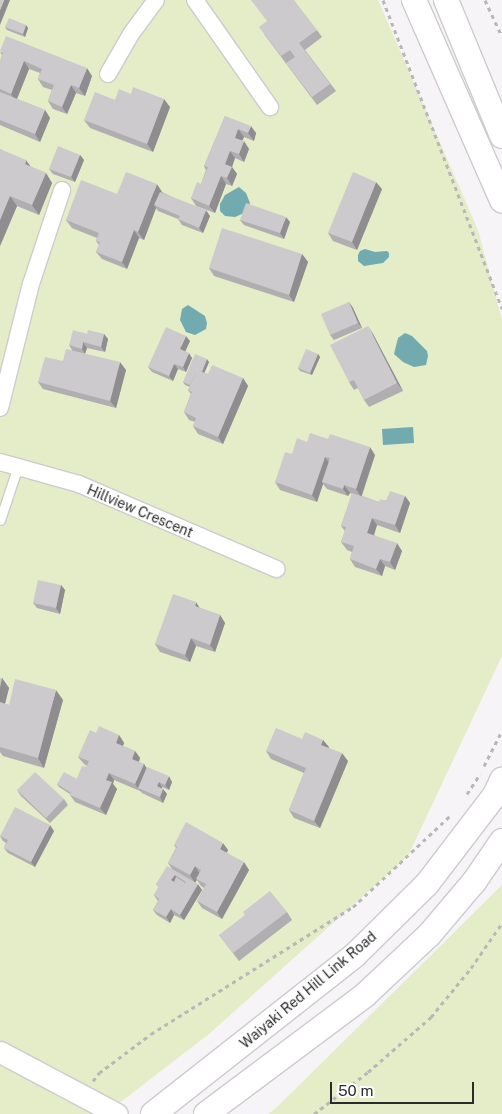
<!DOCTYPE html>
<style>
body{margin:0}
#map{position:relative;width:502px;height:1114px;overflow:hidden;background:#f7f4f7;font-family:"Public Sans",sans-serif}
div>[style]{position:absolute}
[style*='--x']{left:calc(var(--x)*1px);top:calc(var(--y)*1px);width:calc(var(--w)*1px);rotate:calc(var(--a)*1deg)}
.green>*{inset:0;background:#e4ecc8}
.water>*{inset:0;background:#71abb0}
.path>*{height:3px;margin-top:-1.5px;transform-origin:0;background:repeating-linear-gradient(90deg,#b9b7b9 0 4px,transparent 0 8px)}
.roads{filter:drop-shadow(1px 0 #cecbce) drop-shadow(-1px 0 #cecbce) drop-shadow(0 1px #cecbce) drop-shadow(0 -1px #cecbce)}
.service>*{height:9px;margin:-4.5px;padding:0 4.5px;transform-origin:4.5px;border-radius:4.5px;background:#fff}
.minor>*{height:16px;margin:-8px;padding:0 8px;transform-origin:8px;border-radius:8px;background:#fff}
.tertiary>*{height:21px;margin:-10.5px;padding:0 10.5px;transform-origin:10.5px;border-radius:10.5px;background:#fff}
.secondary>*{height:24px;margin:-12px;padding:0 12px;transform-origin:12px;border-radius:12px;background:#fff}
.wall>*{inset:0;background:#b0aeb0}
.shaded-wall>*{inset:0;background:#908d90}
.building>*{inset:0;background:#cdcacd}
span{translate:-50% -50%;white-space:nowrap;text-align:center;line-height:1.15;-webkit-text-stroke:4px #fff;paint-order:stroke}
.street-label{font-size:14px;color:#2b2b2c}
.scale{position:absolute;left:330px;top:1082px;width:144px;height:22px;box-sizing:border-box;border:2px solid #2b2b2c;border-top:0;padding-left:6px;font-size:15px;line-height:18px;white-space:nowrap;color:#2b2b2c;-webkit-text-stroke:4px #fff;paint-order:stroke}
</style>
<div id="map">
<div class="green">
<div style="clip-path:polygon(0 0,378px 0,478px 230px,502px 320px,502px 656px,408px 856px,209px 1034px,105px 1114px,0 1114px)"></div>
<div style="clip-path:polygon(502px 885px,502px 1114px,268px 1114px,276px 1108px)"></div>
</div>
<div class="water">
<div style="clip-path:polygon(239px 187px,246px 193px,250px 203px,244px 213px,235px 217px,225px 216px,220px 211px,220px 204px,225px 195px)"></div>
<div style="clip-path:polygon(365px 249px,375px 252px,387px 251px,389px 253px,389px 257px,383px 263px,364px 266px,358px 261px,358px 255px,360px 251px)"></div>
<div style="clip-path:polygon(188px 305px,205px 316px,207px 323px,206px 329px,195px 335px,186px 332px,180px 320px,182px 309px)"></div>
<div style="clip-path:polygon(405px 333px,412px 336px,427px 351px,428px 356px,426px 365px,414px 367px,403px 362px,394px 354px,398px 338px)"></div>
<div style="clip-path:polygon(413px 427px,414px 443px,383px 445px,382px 429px)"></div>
</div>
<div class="path">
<div style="--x:383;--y:0;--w:331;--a:68.9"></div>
<div style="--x:485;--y:0;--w:40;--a:65"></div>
<div style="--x:484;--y:766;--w:39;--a:-63"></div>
<div style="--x:467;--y:794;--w:24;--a:-57"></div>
<div style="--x:93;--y:1081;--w:10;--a:-53"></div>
<div style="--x:99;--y:1073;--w:65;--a:-36.9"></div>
<div style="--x:151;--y:1034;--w:239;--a:-32.2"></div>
<div style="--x:353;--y:907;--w:133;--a:-43.2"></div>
<div style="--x:314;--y:1114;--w:68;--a:-37.9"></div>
<div style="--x:368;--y:1072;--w:84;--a:-41.1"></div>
<div style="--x:431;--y:1017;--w:63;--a:-50.8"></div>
<div style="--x:471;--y:968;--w:55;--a:-55.4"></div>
</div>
<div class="roads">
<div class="service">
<div style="--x:0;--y:520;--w:57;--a:-71.6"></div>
</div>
<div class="minor">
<div style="--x:195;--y:0;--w:131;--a:55"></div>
<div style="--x:108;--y:74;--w:46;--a:-60.1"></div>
<div style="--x:131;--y:34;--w:42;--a:-53.7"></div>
<div style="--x:0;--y:408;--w:128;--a:-76"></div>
<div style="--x:31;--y:284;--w:99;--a:-71.7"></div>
<div style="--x:0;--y:462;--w:82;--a:15.6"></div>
<div style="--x:79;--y:484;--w:215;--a:23.3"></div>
</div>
<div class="tertiary">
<div style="--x:0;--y:1052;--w:132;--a:27.9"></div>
</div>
<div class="secondary">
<div style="--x:414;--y:0;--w:219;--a:66.3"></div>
<div style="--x:446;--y:0;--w:147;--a:67.6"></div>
<div style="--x:153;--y:1114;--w:258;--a:-38.2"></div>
<div style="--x:356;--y:954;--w:100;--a:-44.6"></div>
<div style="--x:427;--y:884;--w:112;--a:-52.6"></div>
<div style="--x:495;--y:795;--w:17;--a:-65"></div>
<div style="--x:206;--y:1114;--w:199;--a:-36.8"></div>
<div style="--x:365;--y:995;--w:88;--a:-43.2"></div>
<div style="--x:429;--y:935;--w:70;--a:-49.7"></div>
<div style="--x:474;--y:882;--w:50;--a:-55.7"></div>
</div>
</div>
<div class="wall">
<div style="clip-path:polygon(26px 25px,28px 28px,25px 37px,7px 30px,5px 27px)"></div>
<div style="clip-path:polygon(317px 30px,322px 37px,305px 50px,336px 91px,317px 105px,264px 34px)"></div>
<div style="clip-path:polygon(0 52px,92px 76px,85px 96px,76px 93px,67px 114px,53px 109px,48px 101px,52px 90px,43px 87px,38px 79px,40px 73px,29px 69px,17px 99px,45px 110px,50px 118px,40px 142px,0 125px,0 62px,2px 55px)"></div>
<div style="clip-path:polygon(131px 94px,170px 107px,153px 152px,90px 128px,84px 120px,115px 100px)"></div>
<div style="clip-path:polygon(225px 116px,256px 133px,254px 141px,244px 137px,242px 141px,249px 149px,244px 162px,235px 158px,232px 167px,237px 174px,232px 186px,226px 184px,215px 213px,196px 206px,191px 198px,201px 184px,206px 170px,204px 166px)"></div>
<div style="clip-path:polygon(0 149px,31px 167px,46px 173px,52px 183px,39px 215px,17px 206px,0 246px)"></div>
<div style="clip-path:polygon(80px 155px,84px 160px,75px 182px,53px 174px,49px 169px)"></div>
<div style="clip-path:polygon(382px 189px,357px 250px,333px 241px,328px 233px)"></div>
<div style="clip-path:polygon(162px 192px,210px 216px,203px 233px,182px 225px,178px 219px,158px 211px,156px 208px,144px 240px,139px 238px,127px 269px,102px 259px,96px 252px,99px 245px,96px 241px,97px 238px,72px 228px,66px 220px,117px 194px)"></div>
<div style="clip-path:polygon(240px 220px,290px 222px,284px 239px,244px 225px)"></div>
<div style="clip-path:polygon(302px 254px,308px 262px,294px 302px,214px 276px,209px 268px)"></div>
<div style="clip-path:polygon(349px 302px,353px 308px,362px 328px,334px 340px,330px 335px)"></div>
<div style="clip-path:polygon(87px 334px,104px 334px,108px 339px,105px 352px,87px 348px,85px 354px,126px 370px,116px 408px,43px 389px,38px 382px,63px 361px,72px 350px,69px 345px)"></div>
<div style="clip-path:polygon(373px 334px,403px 391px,369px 407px,364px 400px,358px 388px,354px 390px,349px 382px)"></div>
<div style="clip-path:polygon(190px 341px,185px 351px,192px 358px,186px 372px,178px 369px,173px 381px,152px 372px,148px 367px)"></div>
<div style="clip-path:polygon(318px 354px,320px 357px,312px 375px,300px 371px,298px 368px)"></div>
<div style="clip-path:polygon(209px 362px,204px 373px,208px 374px,243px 378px,248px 386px,223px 444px,198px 434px,193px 426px,195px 422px,189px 420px,184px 412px,191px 394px,188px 390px,190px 387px,185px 385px,183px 382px)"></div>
<div style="clip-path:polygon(307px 442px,375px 455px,362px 496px,379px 502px,405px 496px,410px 503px,400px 533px,377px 525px,374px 535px,402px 551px,395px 570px,385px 566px,382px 576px,355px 567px,350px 559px,352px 552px,347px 550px,341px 542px,345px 531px,341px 526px,352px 494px,350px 493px,348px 496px,327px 489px,323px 484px,317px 502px,280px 490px,275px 482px,292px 454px)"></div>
<div style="clip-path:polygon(61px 585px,65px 590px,60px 614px,37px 608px,33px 603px)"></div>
<div style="clip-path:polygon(200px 608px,220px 615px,225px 623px,215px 652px,196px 646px,190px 662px,160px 652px,155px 644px)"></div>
<div style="clip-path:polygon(0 678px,2px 678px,9px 688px,5px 704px,9px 705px,63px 700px,44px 768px,3px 756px,0 752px)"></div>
<div style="clip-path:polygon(119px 735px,124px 743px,123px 746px,135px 751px,140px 758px,139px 762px,144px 764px,147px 769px,172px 782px,169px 790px,162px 787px,162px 788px,167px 794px,163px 803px,142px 793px,140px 791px,114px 780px,113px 784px,117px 789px,106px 815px,75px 802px,70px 795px,70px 794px,59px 787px,57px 784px,77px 779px,87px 766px,84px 764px,78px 757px)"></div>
<div style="clip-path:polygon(302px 739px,323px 740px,328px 748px,348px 761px,320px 828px,294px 818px,289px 810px,304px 773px,271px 759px,266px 751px)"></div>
<div style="clip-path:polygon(17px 790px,64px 799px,68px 805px,50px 823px,21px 796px)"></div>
<div style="clip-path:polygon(54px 831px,35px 867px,8px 853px,4px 848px,6px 843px,3px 841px,0 836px)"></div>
<div style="clip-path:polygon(174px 845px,228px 850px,227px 853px,249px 870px,222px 919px,202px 908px,197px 901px,204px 888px,201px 886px,197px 880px,195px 883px,202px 890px,184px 920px,174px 915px,170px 923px,157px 915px,153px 910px,158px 901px,154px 895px,159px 887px,156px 884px,172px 869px,168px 863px,176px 848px)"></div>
<div style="clip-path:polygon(287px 912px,292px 920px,239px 961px,219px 935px)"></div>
</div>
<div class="shaded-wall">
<div style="clip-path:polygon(4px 0,10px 0,0 25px,0 10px)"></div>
<div style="clip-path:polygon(26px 25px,28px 28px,25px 37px,23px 34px)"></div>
<div style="clip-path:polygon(24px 61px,29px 69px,16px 101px,11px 94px)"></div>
<div style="clip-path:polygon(87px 68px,92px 76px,85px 96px,79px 88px)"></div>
<div style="clip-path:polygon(71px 85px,76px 93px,67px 114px,62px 107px)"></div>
<div style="clip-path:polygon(164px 99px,170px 107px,153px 152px,147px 144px)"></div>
<div style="clip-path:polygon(45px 110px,50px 118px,40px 142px,35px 134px)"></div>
<div style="clip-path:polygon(251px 126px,256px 133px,254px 141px,248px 133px)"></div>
<div style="clip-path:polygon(238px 129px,244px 137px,240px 145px,235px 138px)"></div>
<div style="clip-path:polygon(244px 141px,249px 149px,244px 162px,239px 154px)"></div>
<div style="clip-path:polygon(230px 151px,235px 158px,232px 167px,237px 174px,232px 186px,227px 178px,225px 164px)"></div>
<div style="clip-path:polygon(80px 155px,84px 160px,75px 182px,71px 177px)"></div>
<div style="clip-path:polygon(26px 160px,33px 170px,25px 164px)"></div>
<div style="clip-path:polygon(46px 173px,52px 183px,39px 215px,32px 205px)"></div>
<div style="clip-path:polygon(221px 176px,226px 184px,215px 213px,209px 206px)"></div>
<div style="clip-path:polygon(376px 182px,382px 189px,357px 250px,352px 242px)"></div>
<div style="clip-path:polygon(157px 184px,162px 192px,156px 206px,154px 205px,156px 208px,144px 240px,138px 232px)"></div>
<div style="clip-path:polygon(10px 196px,17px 206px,0 246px,0 220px)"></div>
<div style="clip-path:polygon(206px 210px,210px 216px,203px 233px,199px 228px)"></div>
<div style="clip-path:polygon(286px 217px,290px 222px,284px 239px,280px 233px)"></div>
<div style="clip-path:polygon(134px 230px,139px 238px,127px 269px,122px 262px)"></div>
<div style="clip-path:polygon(302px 254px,308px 262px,294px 302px,289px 295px)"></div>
<div style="clip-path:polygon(349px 302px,353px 308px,362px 328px,358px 323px)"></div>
<div style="clip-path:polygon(368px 326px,373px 334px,403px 391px,397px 383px)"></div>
<div style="clip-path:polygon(104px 334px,108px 339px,105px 352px,101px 347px)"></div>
<div style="clip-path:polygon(186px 336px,190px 341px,184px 354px,180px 349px)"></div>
<div style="clip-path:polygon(83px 342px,87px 348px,85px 354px,82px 349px)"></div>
<div style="clip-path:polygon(189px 353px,192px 358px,186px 372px,183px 367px)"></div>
<div style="clip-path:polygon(318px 354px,320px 357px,312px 375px,310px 373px)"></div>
<div style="clip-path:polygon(207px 359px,209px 362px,203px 376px,201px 373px)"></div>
<div style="clip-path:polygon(120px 362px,126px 370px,116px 408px,110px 401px)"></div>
<div style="clip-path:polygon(174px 364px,178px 369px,173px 381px,169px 376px)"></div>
<div style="clip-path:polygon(243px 378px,248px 386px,223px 444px,218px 437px)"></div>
<div style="clip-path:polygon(370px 447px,375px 455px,361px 497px,356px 489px)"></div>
<div style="clip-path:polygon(325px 457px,330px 464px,322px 482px,323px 484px,317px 502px,312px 495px)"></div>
<div style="clip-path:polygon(344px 485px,350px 493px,348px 496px,343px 489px)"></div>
<div style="clip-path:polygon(405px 496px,410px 503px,400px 533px,395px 525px)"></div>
<div style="clip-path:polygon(372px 518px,377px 525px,372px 541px,367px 533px)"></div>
<div style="clip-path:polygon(397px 543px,402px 551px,395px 570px,390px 562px)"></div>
<div style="clip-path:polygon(380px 559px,385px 566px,382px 576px,376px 569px)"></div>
<div style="clip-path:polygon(61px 585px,65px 590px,60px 614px,56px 608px)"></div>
<div style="clip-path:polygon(196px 602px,201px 610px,195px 606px)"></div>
<div style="clip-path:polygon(220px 615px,225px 623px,215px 652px,210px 645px)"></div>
<div style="clip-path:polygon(191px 638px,196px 646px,190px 662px,185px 655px)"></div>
<div style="clip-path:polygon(2px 678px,9px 688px,3px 711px,0 707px,0 687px)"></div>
<div style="clip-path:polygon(56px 690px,63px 700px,44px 768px,38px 758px)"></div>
<div style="clip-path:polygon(119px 735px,124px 743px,121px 750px,116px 743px)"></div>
<div style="clip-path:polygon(323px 740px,329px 747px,326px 753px,321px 745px)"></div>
<div style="clip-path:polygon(135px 751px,140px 758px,137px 767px,132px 759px)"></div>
<div style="clip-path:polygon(342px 753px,348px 761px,320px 828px,314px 821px)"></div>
<div style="clip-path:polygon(144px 764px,149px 772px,138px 788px,140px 791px,135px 784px)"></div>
<div style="clip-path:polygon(109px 773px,114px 780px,113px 784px,117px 789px,106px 815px,100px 808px,106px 780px)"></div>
<div style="clip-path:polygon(169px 776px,172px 782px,169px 790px,165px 785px)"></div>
<div style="clip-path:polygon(159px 782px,162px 787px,160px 791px,157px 786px)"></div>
<div style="clip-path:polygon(163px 789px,167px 794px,163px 803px,160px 797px)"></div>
<div style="clip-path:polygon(50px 825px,54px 831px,35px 867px,31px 862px)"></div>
<div style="clip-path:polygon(223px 843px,228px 850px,225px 856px,220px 849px)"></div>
<div style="clip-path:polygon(244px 862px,249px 870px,222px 919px,217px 912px)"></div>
<div style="clip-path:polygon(195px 866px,200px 874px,195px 883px,190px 875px)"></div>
<div style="clip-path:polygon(175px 875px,178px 880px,176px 884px,171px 880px)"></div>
<div style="clip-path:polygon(198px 884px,202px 890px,184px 920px,180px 915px)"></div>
<div style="clip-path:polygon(171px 909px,174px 915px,170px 923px,166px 917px)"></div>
</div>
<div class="building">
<div style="clip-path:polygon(0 0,4px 0,0 10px)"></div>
<div style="clip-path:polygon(251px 0,294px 0,317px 30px,299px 43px,330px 84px,312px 97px,286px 63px,295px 57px,290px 50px,281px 56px,259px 27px,267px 21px)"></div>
<div style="clip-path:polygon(9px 18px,26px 25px,23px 34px,5px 27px)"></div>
<div style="clip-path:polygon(6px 36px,87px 68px,79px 88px,71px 85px,62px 107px,48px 101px,54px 85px,38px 79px,42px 69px,24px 61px,11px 94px,0 89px,0 62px,3px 53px,0 51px)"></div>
<div style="clip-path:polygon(133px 87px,164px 99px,147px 144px,84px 120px,95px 92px,115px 100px,119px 89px,131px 94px)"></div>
<div style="clip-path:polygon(0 92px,45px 110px,35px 134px,0 120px)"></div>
<div style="clip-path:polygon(225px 116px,251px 126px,248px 133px,238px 129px,235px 138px,244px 141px,239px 154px,230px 151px,225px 164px,232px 167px,227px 178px,221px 176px,209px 206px,191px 198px,197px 182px,201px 184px,208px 167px,204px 166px)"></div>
<div style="clip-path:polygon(58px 146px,80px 155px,71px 177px,49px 169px)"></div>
<div style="clip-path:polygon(0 149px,26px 160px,25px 164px,46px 173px,32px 205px,10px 196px,0 220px)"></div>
<div style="clip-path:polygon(126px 172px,157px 184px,138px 232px,134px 230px,122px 262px,96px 252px,100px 242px,96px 241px,99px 233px,66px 220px,81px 180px,117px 194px)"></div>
<div style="clip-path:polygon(353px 172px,376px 182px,352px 242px,328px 233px)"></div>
<div style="clip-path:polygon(160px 192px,206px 210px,199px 228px,178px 219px,180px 216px,154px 205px)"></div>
<div style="clip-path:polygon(246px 203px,286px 217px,280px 233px,240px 220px)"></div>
<div style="clip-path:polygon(222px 228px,302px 254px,289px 295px,209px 268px)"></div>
<div style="clip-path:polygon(349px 302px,358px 323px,330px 335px,321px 314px)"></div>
<div style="clip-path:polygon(368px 326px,397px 383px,364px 400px,354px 380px,349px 382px,330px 345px)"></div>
<div style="clip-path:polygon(166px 327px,186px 336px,180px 349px,189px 353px,183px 367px,174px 364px,169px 376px,148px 367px)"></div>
<div style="clip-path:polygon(73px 330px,87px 334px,88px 330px,104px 334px,101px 347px,83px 342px,82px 349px,69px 345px)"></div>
<div style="clip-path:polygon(66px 349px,120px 362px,110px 401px,38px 382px,45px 357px,63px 361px)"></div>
<div style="clip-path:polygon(306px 349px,318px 354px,310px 373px,298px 368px)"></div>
<div style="clip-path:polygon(195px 354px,207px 359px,202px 372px,197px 370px,190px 385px,183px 382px)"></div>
<div style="clip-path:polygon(212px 365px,243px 378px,218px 437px,193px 426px,196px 418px,184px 412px,192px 392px,188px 390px,197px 370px,208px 374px)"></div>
<div style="clip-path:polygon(310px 433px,328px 439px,330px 434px,370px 447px,356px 489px,344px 485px,343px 489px,322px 482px,330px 458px,325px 457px,312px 495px,275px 482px,285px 452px,292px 454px,297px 438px,307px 442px)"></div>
<div style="clip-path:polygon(390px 491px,405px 496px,395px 525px,372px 518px,367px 533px,397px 543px,390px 562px,380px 559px,376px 569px,350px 559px,354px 546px,341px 542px,346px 527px,341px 526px,352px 493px,379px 502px,380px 499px,386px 501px)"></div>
<div style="clip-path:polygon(38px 580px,61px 585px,56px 608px,33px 603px)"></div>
<div style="clip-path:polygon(173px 594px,196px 602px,195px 606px,220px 615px,210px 645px,191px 638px,185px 655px,155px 644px)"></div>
<div style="clip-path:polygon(0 678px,2px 678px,0 687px)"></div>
<div style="clip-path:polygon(15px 679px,56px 690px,38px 758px,0 747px,0 702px,9px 705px)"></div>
<div style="clip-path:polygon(99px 726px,119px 735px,116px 743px,135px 751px,132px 759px,144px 764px,135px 784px,109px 773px,106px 780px,112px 782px,100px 808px,70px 795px,82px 766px,86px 767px,89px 761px,78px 757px,90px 730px,96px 733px)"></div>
<div style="clip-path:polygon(276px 728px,302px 739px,305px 732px,323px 740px,321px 745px,342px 753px,314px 821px,289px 810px,306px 768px,266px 751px)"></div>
<div style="clip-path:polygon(147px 767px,169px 776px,165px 785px,159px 782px,157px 786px,163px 789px,160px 797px,138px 788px)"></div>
<div style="clip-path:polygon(35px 772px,64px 799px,46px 818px,17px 790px)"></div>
<div style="clip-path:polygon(64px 772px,77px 779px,71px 793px,57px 784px)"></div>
<div style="clip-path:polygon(15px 807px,50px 825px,31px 862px,4px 848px,8px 840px,0 836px)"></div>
<div style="clip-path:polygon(186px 822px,223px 843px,220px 849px,244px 862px,217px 912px,197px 901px,206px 884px,196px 879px,201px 870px,195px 866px,190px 875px,168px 863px,177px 847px,174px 845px)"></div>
<div style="clip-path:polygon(evenodd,167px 866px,198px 884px,180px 915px,171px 909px,166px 917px,153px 910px,159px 899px,154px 895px,159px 886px,156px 884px,167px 866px,175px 875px,186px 882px,182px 887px,171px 880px,175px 875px)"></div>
<div style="clip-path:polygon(176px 877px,185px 883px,182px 887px,174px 882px)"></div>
<div style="clip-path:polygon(270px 891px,287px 912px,233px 953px,219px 935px,245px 915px,243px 912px)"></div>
</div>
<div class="street-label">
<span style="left:140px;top:511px;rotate:23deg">Hillview Crescent</span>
<span style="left:308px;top:990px;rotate:-40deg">Waiyaki Red Hill Link Road</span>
</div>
<div class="scale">50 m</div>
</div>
